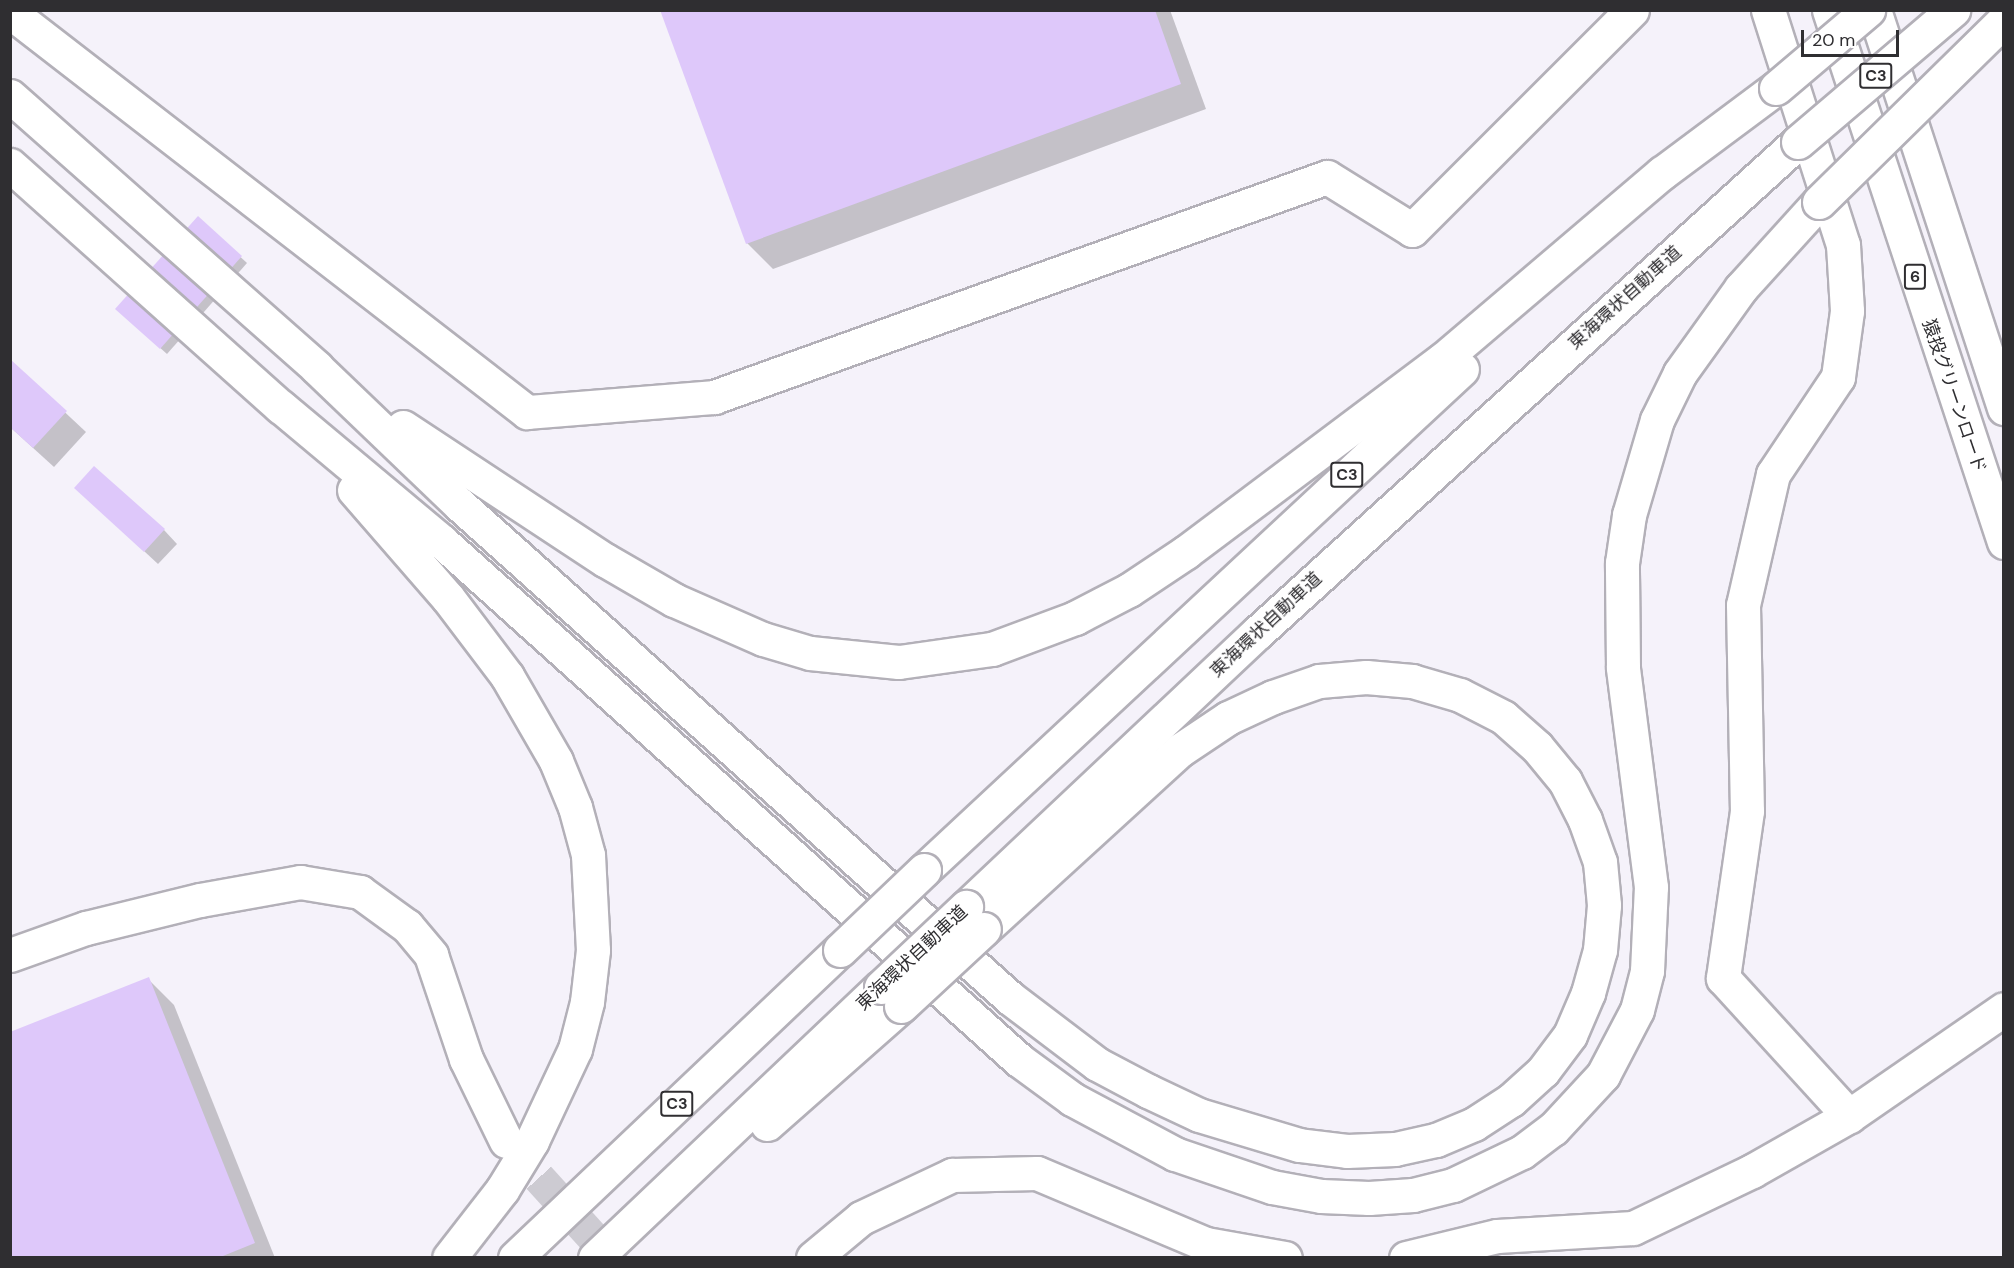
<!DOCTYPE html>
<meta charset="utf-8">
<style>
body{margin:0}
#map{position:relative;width:2014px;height:1268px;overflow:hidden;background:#f5f2fa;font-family:"DM Sans","Noto Sans JP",sans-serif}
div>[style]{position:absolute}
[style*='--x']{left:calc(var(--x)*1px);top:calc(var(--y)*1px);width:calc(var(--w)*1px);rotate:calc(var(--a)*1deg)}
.shadow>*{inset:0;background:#0003}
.building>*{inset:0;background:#dec8fa}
.minor-tunnel>*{height:33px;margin-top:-16.5px;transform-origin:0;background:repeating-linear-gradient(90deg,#cdcbd2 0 33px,transparent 0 49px)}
.roads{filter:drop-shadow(2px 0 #b3b0b8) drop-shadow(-2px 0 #b3b0b8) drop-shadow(0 2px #b3b0b8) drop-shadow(0 -2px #b3b0b8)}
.minor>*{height:33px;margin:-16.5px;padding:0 16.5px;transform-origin:16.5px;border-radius:16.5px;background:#fff}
.major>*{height:33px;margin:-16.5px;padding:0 16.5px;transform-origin:16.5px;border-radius:16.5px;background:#fff}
.highway>*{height:33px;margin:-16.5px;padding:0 16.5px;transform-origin:16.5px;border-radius:16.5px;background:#fff}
.bridges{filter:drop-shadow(2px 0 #b3b0b8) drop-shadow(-2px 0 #b3b0b8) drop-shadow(0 2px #b3b0b8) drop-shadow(0 -2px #b3b0b8)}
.highway-bridge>*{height:33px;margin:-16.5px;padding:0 16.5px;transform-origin:16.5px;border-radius:16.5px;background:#fff}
span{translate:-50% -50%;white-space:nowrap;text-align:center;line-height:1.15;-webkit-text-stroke:5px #fff;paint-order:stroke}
.shield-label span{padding:2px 4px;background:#fff;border:2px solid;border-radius:4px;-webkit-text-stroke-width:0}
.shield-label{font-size:16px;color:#2f2e31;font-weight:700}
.street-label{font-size:18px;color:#2f2e31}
.frame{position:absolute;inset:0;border:12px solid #2f2e31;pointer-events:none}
.scale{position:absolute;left:1801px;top:30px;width:98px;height:27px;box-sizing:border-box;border:3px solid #2f2e31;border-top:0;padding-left:8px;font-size:18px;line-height:21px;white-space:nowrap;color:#2f2e31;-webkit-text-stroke:4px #fff;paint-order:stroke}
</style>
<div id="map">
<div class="shadow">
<div style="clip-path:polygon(662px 10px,1170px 10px,1206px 109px,773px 269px,747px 243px)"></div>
<div style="clip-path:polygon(198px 218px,247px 263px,167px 354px,123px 315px)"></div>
<div style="clip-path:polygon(10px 361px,86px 432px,54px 467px,10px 427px)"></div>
<div style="clip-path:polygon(76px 488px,164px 530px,177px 544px,158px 564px)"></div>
<div style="clip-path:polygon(148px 979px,174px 1005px,275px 1258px,10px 1258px)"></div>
</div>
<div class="building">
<div style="clip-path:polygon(660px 10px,1155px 10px,1181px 84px,746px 244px)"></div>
<div style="clip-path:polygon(198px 216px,242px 256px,160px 349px,115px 309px)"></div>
<div style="clip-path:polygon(10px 359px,67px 411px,33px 448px,10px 427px)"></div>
<div style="clip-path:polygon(94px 466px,165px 529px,144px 552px,74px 488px)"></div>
<div style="clip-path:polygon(149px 977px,255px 1243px,218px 1258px,10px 1258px,10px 1032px)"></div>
</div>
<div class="minor-tunnel">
<div style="--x:506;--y:1141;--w:158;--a:47.8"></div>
</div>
<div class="roads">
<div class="minor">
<div style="--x:1768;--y:10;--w:247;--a:72.3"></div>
<div style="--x:1843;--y:245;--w:66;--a:86.5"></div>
<div style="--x:1847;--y:311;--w:67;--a:97.8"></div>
<div style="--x:1838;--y:377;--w:117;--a:123.8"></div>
<div style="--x:1773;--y:474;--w:134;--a:102.9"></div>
<div style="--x:1743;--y:605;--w:206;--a:88.9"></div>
<div style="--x:1747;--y:811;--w:169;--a:98.2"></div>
<div style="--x:1723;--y:978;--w:187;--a:47.6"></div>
<div style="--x:14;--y:15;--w:649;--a:37.74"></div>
<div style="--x:527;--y:412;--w:188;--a:-4.6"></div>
<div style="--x:714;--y:397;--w:651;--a:-19.74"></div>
<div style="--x:1327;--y:177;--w:100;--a:31.9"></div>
<div style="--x:1412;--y:230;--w:311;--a:-45"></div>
<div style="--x:10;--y:955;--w:81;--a:-19.6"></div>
<div style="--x:86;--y:928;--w:117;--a:-13.8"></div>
<div style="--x:200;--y:900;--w:102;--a:-10.2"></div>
<div style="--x:300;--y:882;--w:61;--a:9.5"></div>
<div style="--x:360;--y:892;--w:58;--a:35.9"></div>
<div style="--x:407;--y:926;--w:38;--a:50"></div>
<div style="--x:431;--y:955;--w:110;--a:71.4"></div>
<div style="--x:466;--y:1059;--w:91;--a:64"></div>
<div style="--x:813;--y:1258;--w:62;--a:-39.8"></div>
<div style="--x:861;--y:1218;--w:101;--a:-25.3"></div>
<div style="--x:952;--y:1175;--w:85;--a:-1.3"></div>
<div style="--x:1037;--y:1173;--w:183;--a:22.8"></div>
<div style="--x:1206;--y:1244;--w:80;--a:10"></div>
<div style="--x:1406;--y:1258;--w:94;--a:-13.6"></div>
<div style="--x:1497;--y:1236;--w:136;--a:-3.4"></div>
<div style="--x:1633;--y:1228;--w:132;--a:-25.6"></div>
<div style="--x:1752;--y:1171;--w:112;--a:-29.6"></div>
<div style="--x:1849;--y:1116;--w:188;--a:-34.6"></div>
</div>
<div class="major">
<div style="--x:1829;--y:10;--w:560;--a:71.79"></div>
<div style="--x:1874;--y:10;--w:419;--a:71.9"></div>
</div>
<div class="highway">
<div style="--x:10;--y:96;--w:410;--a:41.5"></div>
<div style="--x:317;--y:368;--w:198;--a:43.8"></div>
<div style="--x:460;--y:505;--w:739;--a:41.87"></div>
<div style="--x:1010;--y:998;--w:109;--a:37.2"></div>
<div style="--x:1097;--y:1064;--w:58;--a:27.9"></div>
<div style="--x:1148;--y:1091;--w:56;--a:25.2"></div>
<div style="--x:1199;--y:1115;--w:104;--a:16.7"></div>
<div style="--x:1299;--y:1145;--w:48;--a:7.1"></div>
<div style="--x:1347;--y:1151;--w:48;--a:-2.4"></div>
<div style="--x:1395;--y:1149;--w:42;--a:-12.4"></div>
<div style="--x:1436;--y:1140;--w:41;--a:-22.8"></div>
<div style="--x:1474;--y:1124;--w:44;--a:-33"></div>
<div style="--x:1511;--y:1100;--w:43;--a:-42.2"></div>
<div style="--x:1543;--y:1071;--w:45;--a:-53.1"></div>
<div style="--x:1570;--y:1035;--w:46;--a:-66.8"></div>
<div style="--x:1588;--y:993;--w:45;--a:-74.4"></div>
<div style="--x:1600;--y:950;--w:45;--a:-84.9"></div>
<div style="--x:1604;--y:905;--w:43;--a:-95.3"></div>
<div style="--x:1600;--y:862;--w:45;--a:-109.7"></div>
<div style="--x:1585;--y:820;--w:44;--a:-117.1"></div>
<div style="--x:1565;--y:781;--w:44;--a:-129.5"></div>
<div style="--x:1537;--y:747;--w:45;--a:-138.6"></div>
<div style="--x:1503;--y:717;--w:48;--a:-152.9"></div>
<div style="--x:1460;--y:695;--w:50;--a:-163.7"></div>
<div style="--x:1412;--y:681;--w:46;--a:-175"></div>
<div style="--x:1366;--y:677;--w:47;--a:175.1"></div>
<div style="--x:1319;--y:681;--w:49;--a:160.8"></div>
<div style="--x:1273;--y:697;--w:50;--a:155"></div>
<div style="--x:1228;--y:718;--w:58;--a:146.3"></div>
<div style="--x:1180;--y:750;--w:265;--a:137.6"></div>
<div style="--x:10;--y:165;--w:363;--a:41.8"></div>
<div style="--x:281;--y:407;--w:209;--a:39.9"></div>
<div style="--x:441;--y:541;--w:777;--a:41.92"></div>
<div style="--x:1019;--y:1060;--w:66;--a:36.3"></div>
<div style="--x:1072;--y:1099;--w:117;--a:28.1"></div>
<div style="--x:1175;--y:1154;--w:102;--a:18.8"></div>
<div style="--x:1272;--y:1187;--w:50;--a:10.4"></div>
<div style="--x:1321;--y:1196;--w:48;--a:2.4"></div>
<div style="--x:1369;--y:1198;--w:44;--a:-3.9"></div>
<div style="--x:1413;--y:1195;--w:41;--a:-14"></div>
<div style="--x:1453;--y:1185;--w:76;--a:-25.6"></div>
<div style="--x:1522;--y:1152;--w:39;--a:-37"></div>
<div style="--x:1553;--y:1129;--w:74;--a:-47.2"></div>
<div style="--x:1603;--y:1075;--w:73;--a:-62.4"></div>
<div style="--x:1637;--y:1010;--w:40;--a:-75.6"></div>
<div style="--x:1647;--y:971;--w:84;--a:-87.3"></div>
<div style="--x:1651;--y:887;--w:222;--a:-97.3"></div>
<div style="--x:1623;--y:667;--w:104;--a:-90.6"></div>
<div style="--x:1622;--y:563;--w:49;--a:-81.7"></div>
<div style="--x:1629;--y:515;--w:99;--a:-73.6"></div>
<div style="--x:1657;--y:420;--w:52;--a:-63.9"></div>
<div style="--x:1680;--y:373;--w:105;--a:-54.3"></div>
<div style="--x:1741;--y:288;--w:116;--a:-47.8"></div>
<div style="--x:403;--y:427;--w:242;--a:33.4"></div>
<div style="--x:605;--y:560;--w:80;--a:30.1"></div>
<div style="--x:674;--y:600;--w:97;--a:23.7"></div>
<div style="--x:763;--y:639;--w:49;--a:16.6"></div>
<div style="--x:810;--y:653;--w:89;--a:5.8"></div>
<div style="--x:899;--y:662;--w:94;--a:-8"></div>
<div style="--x:992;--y:649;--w:89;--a:-20.5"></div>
<div style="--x:1075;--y:618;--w:61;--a:-27.4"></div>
<div style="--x:1129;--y:590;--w:69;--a:-33.7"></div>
<div style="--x:1186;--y:552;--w:320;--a:-36.9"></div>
<div style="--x:1442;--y:360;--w:289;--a:-40.4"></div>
<div style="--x:1662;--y:173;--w:142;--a:-36.7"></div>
<div style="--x:354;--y:490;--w:143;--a:49"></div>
<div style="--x:448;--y:598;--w:98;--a:52.9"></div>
<div style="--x:507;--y:676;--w:98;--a:60"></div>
<div style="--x:556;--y:761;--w:50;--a:67.6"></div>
<div style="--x:575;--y:807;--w:50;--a:74.8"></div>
<div style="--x:588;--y:855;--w:95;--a:87"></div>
<div style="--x:593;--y:950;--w:52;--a:96.6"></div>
<div style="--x:587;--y:1002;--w:49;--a:104.3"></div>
<div style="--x:575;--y:1049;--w:102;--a:115.1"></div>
<div style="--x:532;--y:1141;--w:57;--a:121.5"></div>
<div style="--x:502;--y:1190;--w:86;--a:127.9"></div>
<div style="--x:924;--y:870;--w:735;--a:-42.96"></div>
<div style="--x:966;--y:907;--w:401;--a:-43.3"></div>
<div style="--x:1258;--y:632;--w:729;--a:-42.22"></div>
<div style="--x:767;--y:1124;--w:179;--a:-41.4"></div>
<div style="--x:515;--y:1258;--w:448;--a:-43.5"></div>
<div style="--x:595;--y:1258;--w:394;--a:-43.5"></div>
</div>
</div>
<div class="bridges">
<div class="highway-bridge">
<div style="--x:1776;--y:88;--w:121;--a:-40.3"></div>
<div style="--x:1798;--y:142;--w:204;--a:-40.4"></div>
<div style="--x:1819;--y:202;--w:260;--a:-44.5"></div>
<div style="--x:840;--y:950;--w:116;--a:-43.6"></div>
<div style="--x:881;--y:987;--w:117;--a:-43.3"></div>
<div style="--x:901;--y:1006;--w:113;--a:-42.9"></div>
</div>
</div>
<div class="shield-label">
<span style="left:1876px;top:76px">C3</span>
<span style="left:1915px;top:277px">6</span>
<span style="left:1347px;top:475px">C3</span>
<span style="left:677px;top:1104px">C3</span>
</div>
<div class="street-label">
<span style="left:1625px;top:298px;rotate:-42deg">東海環状自動車道</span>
<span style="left:1954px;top:396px;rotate:71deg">猿投グリーンロード</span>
<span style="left:1266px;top:625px;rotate:-43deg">東海環状自動車道</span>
<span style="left:912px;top:958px;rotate:-43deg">東海環状自動車道</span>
</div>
<div class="frame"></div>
<div class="scale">20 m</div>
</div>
